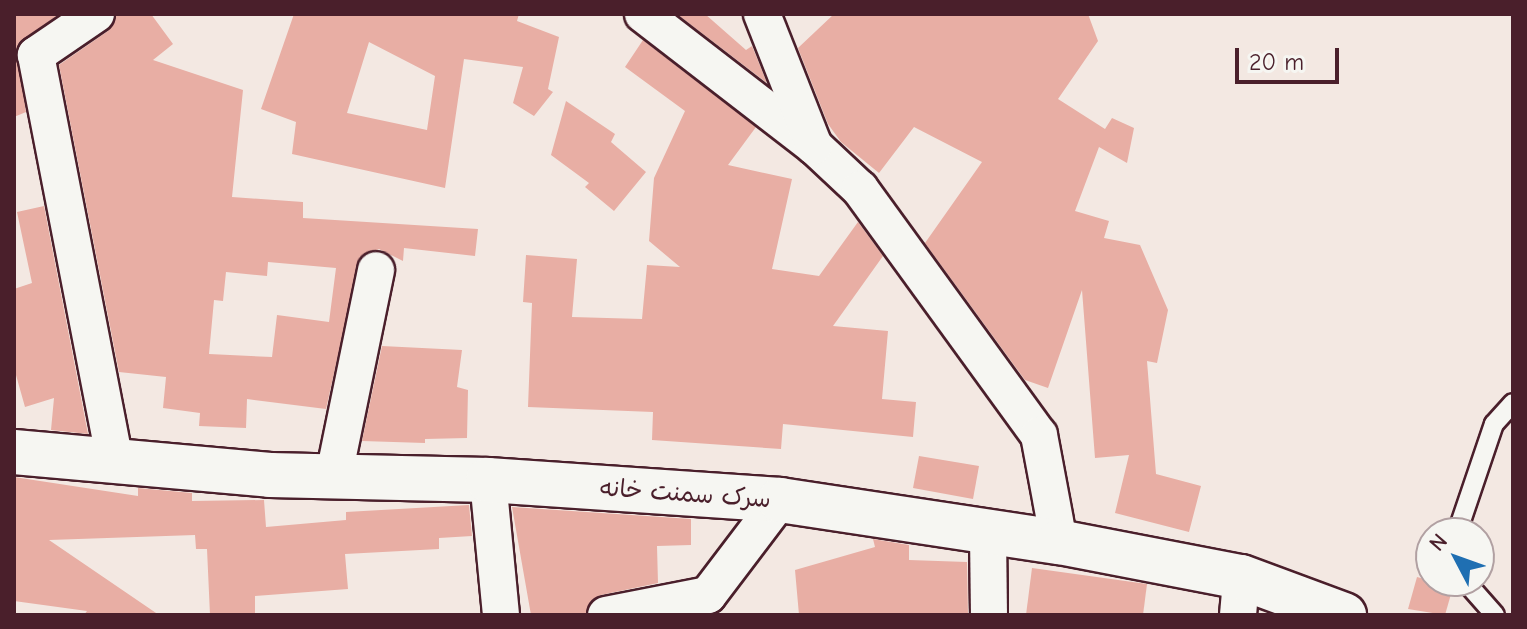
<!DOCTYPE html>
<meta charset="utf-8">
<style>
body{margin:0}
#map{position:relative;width:1527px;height:629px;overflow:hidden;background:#f3e8e2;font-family:"Comic Neue","Playpen Sans Arabic",sans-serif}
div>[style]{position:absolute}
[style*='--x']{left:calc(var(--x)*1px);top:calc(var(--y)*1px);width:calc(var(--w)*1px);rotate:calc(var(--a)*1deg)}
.building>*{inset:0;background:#e8aea4}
.roads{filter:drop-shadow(2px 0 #4a1f2b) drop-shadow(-2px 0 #4a1f2b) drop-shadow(0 2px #4a1f2b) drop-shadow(0 -2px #4a1f2b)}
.lane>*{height:18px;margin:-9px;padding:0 9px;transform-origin:9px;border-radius:9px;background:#f6f6f2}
.street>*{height:36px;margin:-18px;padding:0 18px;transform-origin:18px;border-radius:18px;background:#f6f6f2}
.secondary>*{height:44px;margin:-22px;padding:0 22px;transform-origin:22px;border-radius:22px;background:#f6f6f2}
span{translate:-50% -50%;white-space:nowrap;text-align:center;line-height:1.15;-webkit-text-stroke:8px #f6f6f2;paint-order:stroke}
.street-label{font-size:24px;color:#4a1f2b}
.frame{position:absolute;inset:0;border:16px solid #4a1f2b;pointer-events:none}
.north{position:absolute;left:1415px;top:517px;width:80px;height:80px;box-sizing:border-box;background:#f6f6f2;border:2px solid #b1a0a2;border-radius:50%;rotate:311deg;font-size:22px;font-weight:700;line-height:32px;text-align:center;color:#4a1f2b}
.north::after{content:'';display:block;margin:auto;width:28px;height:36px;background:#1f6fb2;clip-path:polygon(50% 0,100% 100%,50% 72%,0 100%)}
.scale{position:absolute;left:1235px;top:48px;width:104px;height:36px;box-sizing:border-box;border:4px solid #4a1f2b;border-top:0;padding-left:10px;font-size:24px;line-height:28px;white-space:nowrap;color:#4a1f2b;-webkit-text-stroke:6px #f6f6f2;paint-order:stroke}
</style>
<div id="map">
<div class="building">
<div style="clip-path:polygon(14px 14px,59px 14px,17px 46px,26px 112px,14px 117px)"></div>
<div style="clip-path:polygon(evenodd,117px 14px,151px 14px,173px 44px,153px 60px,243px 90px,232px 197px,303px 202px,303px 218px,478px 229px,475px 256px,404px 248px,403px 261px,379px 249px,360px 257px,326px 409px,247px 399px,246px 428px,199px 426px,200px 413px,163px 408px,166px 377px,119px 372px,59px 65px,108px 31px,117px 14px,268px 262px,336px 268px,329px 322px,277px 315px,272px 357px,209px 354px,214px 300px,223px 301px,226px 272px,267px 276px,268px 262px)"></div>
<div style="clip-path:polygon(evenodd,294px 14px,519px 14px,517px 21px,559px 37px,548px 89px,553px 92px,534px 116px,513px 103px,523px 67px,464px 59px,445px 188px,292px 154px,296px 122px,261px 109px,294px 14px,369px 42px,435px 76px,427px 130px,347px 113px,369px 42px)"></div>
<div style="clip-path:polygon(677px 14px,705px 14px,746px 50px,752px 46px,767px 83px)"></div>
<div style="clip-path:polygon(834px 14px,1088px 14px,1098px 41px,1058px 99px,1105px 129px,1112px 118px,1134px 128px,1127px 163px,1099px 147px,1075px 211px,1109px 221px,1104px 238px,1140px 245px,1168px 310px,1157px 363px,1147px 361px,1156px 474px,1201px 486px,1189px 532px,1115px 513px,1129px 455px,1095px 458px,1082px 290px,1048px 388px,1025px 380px,925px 243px,982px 162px,914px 127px,879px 173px,841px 142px,828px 124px,798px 48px)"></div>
<div style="clip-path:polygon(643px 40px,756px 127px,728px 165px,792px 179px,772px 269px,819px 276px,858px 222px,883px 256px,833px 326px,888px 331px,882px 399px,916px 402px,913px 437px,783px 424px,781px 449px,652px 440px,653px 412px,528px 407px,532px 303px,523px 302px,526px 255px,577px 259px,572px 317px,642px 319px,647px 265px,680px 267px,649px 241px,654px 178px,685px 111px,625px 67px)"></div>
<div style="clip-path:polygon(566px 101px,615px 134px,611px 142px,646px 172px,614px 211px,585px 187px,589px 183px,551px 155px)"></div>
<div style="clip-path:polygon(44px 206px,88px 434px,51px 430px,54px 398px,25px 407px,14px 368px,14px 289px,32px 283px,17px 212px)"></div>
<div style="clip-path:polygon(382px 346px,462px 350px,457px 387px,468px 390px,467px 438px,425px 439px,425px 443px,362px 441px)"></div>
<div style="clip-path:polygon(919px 456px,979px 466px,973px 499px,913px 488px)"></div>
<div style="clip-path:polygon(14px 477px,138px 496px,138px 488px,192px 493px,192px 501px,264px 500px,266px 527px,346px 520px,346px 512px,469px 505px,472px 536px,439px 538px,439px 549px,345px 554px,348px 589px,255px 596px,255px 615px,210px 615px,207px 549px,196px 549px,195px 535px,49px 540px,159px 615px,84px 615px,87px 611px,14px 601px)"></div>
<div style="clip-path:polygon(512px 507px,691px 519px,691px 545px,657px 546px,658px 583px,601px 595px,592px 600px,586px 615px,531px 615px)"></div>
<div style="clip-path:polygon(873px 539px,909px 545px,909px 560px,967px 562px,968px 615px,799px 615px,795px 570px,875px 547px)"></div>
<div style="clip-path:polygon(1032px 568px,1147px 584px,1143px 615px,1026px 615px)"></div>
<div style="clip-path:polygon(1417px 577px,1453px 587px,1445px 615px,1408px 609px)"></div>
</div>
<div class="roads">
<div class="lane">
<div style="--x:1457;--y:533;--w:115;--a:-71.3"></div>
<div style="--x:1494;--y:424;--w:28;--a:-48"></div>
<div style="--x:1465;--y:581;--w:45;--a:48.6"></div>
</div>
<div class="street">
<div style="--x:96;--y:14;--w:73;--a:145.7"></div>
<div style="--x:36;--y:55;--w:414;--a:79"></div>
<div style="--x:643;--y:14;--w:216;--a:37.7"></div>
<div style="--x:814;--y:146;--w:63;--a:43.1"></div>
<div style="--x:860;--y:189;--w:304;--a:54"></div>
<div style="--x:1039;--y:435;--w:109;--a:79.4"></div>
<div style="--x:762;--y:14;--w:142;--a:68.5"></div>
<div style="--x:334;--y:475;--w:209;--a:-78.4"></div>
<div style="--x:488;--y:480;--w:136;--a:84.5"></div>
<div style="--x:988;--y:534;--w:81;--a:89.3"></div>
<div style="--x:606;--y:615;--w:104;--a:-11.1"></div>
<div style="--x:708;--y:595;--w:119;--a:-52.8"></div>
<div style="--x:1238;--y:615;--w:38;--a:-85"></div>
</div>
<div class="secondary">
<div style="--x:14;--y:452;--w:257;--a:5.1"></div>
<div style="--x:270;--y:475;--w:218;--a:1.3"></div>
<div style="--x:488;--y:480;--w:293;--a:3.9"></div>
<div style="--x:780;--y:500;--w:282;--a:8.6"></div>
<div style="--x:1059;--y:542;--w:185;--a:10.9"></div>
<div style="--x:1241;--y:577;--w:110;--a:20.3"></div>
</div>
</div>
<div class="street-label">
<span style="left:685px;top:494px;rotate:4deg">سرک سمنت خانه</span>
</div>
<div class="frame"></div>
<div class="north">N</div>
<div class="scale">20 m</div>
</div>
